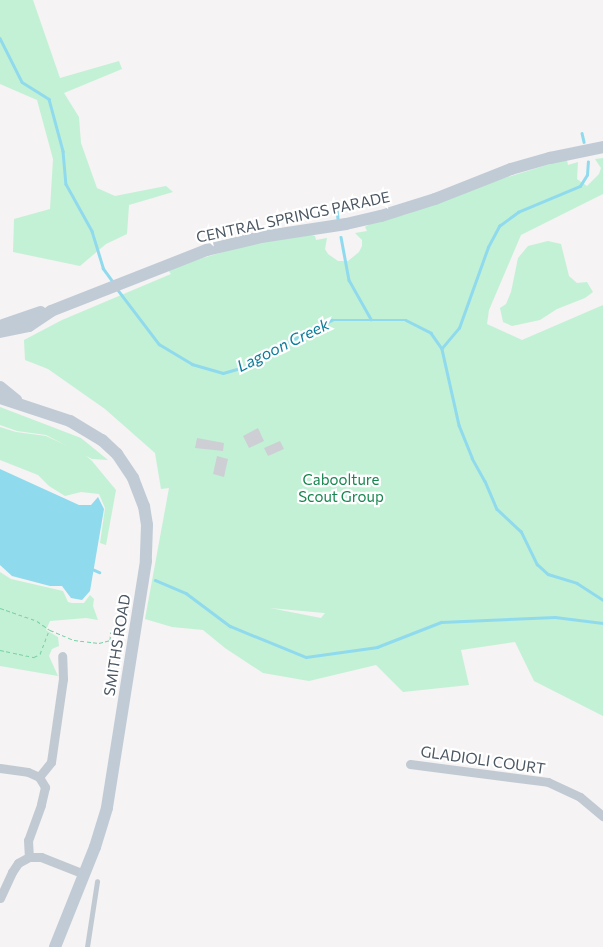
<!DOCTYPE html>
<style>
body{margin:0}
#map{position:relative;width:603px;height:947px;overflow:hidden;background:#f5f3f3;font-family:Commissioner,sans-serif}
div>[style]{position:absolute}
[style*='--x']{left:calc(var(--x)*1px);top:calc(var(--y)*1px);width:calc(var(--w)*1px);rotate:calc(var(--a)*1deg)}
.green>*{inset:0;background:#c3f1d5}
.water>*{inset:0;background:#90daee}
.stream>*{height:2.5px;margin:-1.25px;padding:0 1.25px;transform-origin:1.25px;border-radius:1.25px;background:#90daee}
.building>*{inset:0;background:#cdcfd5}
.path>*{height:1px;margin-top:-0.5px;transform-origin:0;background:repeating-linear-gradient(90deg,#7ad0a6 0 4px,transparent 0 6.5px)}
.lane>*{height:4.5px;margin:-2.25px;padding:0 2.25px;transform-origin:2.25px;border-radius:2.25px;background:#c1cad2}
.street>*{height:9px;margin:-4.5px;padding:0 4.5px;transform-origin:4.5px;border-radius:4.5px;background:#c1cad2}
.secondary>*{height:12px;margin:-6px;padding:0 6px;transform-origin:6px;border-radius:6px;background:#c1cbd6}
span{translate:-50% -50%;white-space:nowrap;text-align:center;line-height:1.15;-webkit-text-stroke:4.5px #fff;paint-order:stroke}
.street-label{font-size:15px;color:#4a5661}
.park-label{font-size:15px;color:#17864f}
.water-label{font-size:16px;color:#0c7c9b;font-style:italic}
</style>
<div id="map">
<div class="green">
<div style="clip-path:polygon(0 0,33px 0,60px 78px,119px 61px,122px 69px,64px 93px,79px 117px,81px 143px,97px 188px,115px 196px,166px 186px,173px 192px,129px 205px,127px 234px,106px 244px,80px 266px,13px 252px,14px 219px,50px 209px,53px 159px,37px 100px,0 84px)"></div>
<div style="clip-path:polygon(evenodd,603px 158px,603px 194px,521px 235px,489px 310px,487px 324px,522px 340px,603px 305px,603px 716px,534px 681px,515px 642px,461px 650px,469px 685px,403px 692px,376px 665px,309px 681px,263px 673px,225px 648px,203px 630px,172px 627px,145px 619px,169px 488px,161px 489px,155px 453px,105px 409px,48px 369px,25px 360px,24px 340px,62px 320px,171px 274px,168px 270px,175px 266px,251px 244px,311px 235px,315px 236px,316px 240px,327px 238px,325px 249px,328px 254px,338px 261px,348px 261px,359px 252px,362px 246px,362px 240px,355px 233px,367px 231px,365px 227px,370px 224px,407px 214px,495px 181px,563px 160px,567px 160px,568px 165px,578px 162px,577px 179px,587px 186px,599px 174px,601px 168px,595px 159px,603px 158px,270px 608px,324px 613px,325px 613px,321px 618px,270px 608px)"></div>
<div style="clip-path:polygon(548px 241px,561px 244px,569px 276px,577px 283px,587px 282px,593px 292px,585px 298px,557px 309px,540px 320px,512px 326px,503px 322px,500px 308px,506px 304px,511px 292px,518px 258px,528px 246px)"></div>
<div style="clip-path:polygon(0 407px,81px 438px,108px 460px,92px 459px,46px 435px,17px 431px,0 425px)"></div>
<div style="clip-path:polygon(0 427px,16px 432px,46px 436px,83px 453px,92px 461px,116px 490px,106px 545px,100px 543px,105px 508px,99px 494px,81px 492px,65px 496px,49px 486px,38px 475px,0 460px)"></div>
<div style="clip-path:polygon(0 572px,11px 579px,63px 591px,68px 602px,72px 603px,84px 603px,90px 595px,94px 599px,93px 606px,98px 620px,86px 618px,50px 621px,46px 630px,58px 637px,59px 646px,52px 649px,49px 656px,58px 676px,0 666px)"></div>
</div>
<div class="water">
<div style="clip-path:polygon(0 469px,79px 505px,91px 505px,98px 497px,104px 509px,90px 591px,82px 600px,71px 598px,62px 586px,50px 586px,12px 576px,0 565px)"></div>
</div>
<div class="stream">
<div style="--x:0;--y:38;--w:49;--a:63.4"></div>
<div style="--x:22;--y:82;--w:32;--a:32"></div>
<div style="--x:49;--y:99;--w:54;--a:74.9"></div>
<div style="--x:63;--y:151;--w:33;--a:85"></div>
<div style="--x:66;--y:184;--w:54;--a:61"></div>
<div style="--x:92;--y:231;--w:39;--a:73"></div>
<div style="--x:103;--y:268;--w:19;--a:54"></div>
<div style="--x:582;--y:133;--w:9;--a:77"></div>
<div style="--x:337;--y:209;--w:9;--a:84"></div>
<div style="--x:341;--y:237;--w:44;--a:79.5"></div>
<div style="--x:349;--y:280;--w:45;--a:60.6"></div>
<div style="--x:118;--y:290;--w:68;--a:52.8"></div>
<div style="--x:159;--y:344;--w:39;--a:31"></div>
<div style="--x:192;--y:364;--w:32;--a:16"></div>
<div style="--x:223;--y:373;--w:26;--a:-16"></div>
<div style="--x:248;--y:366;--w:49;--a:-30.8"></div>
<div style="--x:290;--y:341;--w:47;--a:-26.6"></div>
<div style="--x:332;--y:320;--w:74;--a:0"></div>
<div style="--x:406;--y:320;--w:28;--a:27"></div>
<div style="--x:431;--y:333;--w:19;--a:55"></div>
<div style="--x:442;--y:349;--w:78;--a:77.4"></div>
<div style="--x:459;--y:425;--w:35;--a:68"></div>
<div style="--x:472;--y:458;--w:26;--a:61"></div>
<div style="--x:485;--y:481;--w:30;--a:67"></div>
<div style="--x:497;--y:509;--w:33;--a:43"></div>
<div style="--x:521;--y:531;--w:37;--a:64"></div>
<div style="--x:537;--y:564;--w:15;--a:42"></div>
<div style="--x:548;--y:574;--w:30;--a:17"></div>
<div style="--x:577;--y:583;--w:31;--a:33"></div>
<div style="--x:442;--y:348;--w:26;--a:-50"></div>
<div style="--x:459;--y:328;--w:86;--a:-70.3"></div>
<div style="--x:488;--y:247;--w:24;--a:-62"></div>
<div style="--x:499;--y:226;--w:24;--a:-36"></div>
<div style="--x:518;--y:212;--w:67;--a:-22.8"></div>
<div style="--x:580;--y:186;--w:13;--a:-58"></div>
<div style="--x:587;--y:175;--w:13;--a:-86"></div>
<div style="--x:92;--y:569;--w:8;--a:23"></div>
<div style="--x:155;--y:580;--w:34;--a:23"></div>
<div style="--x:186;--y:593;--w:55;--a:36.9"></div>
<div style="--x:230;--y:626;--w:82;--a:22.2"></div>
<div style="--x:306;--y:657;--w:72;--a:-8"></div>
<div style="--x:377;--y:647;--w:69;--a:-21.3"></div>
<div style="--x:441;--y:622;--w:114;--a:-2.5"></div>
<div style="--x:555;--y:617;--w:48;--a:7.1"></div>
</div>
<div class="building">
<div style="clip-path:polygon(258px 428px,264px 441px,249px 448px,243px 436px)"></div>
<div style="clip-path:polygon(197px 438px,224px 443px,223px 451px,195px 448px)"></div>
<div style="clip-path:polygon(280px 441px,284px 449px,268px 456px,264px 448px)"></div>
<div style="clip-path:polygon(217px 456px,228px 459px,224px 477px,213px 474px)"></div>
</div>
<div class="path">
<div style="--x:0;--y:608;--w:39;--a:19"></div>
<div style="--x:37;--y:621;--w:16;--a:35"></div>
<div style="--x:50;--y:630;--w:26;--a:23"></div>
<div style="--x:74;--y:640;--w:25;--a:7"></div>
<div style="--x:99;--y:643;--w:11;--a:-15"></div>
<div style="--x:110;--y:640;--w:12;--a:-85"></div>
<div style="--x:111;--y:640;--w:12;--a:0"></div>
<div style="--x:0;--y:650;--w:35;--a:12"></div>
<div style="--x:34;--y:657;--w:7;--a:-27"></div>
<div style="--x:40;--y:654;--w:25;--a:-69"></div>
</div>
<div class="lane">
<div style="--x:87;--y:947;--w:66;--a:-81.3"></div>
</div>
<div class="street">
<div style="--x:410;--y:764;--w:139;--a:7.4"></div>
<div style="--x:548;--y:782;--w:35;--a:25"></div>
<div style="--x:580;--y:797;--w:30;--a:40"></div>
<div style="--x:0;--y:768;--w:28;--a:8"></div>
<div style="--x:28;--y:772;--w:12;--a:24"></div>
<div style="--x:39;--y:777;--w:12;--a:59"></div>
<div style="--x:45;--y:787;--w:18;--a:103"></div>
<div style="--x:41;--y:805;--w:37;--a:110"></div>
<div style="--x:28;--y:840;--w:17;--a:87"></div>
<div style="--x:39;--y:777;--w:19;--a:-51"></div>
<div style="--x:51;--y:762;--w:84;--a:-81.8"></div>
<div style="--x:63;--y:679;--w:23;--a:-92"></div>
<div style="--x:0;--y:898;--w:29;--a:-65"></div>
<div style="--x:12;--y:872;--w:11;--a:-56"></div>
<div style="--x:18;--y:863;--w:13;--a:-29"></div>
<div style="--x:29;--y:857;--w:12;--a:0"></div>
<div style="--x:41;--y:857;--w:46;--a:21.6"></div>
</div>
<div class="secondary">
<div style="--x:3;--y:325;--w:40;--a:-18.9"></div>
<div style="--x:0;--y:332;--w:30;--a:-12"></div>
<div style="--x:29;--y:326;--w:27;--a:-34"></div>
<div style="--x:51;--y:311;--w:168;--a:-21.4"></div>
<div style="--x:207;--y:250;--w:56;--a:-13.5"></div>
<div style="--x:261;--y:237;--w:86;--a:-8.7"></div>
<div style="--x:346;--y:224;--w:36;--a:-13"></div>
<div style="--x:381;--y:216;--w:57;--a:-17.5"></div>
<div style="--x:435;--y:199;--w:82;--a:-21.5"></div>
<div style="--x:511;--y:169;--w:41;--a:-15.8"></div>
<div style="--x:550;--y:158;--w:54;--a:-11.7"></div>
<div style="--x:0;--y:387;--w:21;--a:39"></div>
<div style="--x:0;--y:398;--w:74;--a:18.2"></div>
<div style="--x:70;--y:421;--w:37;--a:31"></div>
<div style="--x:102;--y:440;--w:21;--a:43"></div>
<div style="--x:117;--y:454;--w:29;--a:56"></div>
<div style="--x:133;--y:478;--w:30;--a:69"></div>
<div style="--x:144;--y:506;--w:19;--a:81"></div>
<div style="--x:147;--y:525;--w:36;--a:92"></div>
<div style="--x:146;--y:561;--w:250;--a:99"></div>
<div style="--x:107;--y:808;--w:41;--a:107.1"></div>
<div style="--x:95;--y:847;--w:108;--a:111.8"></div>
</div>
<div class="street-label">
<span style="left:293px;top:217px;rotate:-12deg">CENTRAL SPRINGS PARADE</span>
<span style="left:117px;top:645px;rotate:-81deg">SMITHS ROAD</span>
<span style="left:483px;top:760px;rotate:8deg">GLADIOLI COURT</span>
</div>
<div class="park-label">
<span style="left:341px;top:488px">Caboolture<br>Scout Group</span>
</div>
<div class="water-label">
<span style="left:283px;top:345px;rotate:-26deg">Lagoon Creek</span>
</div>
</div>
